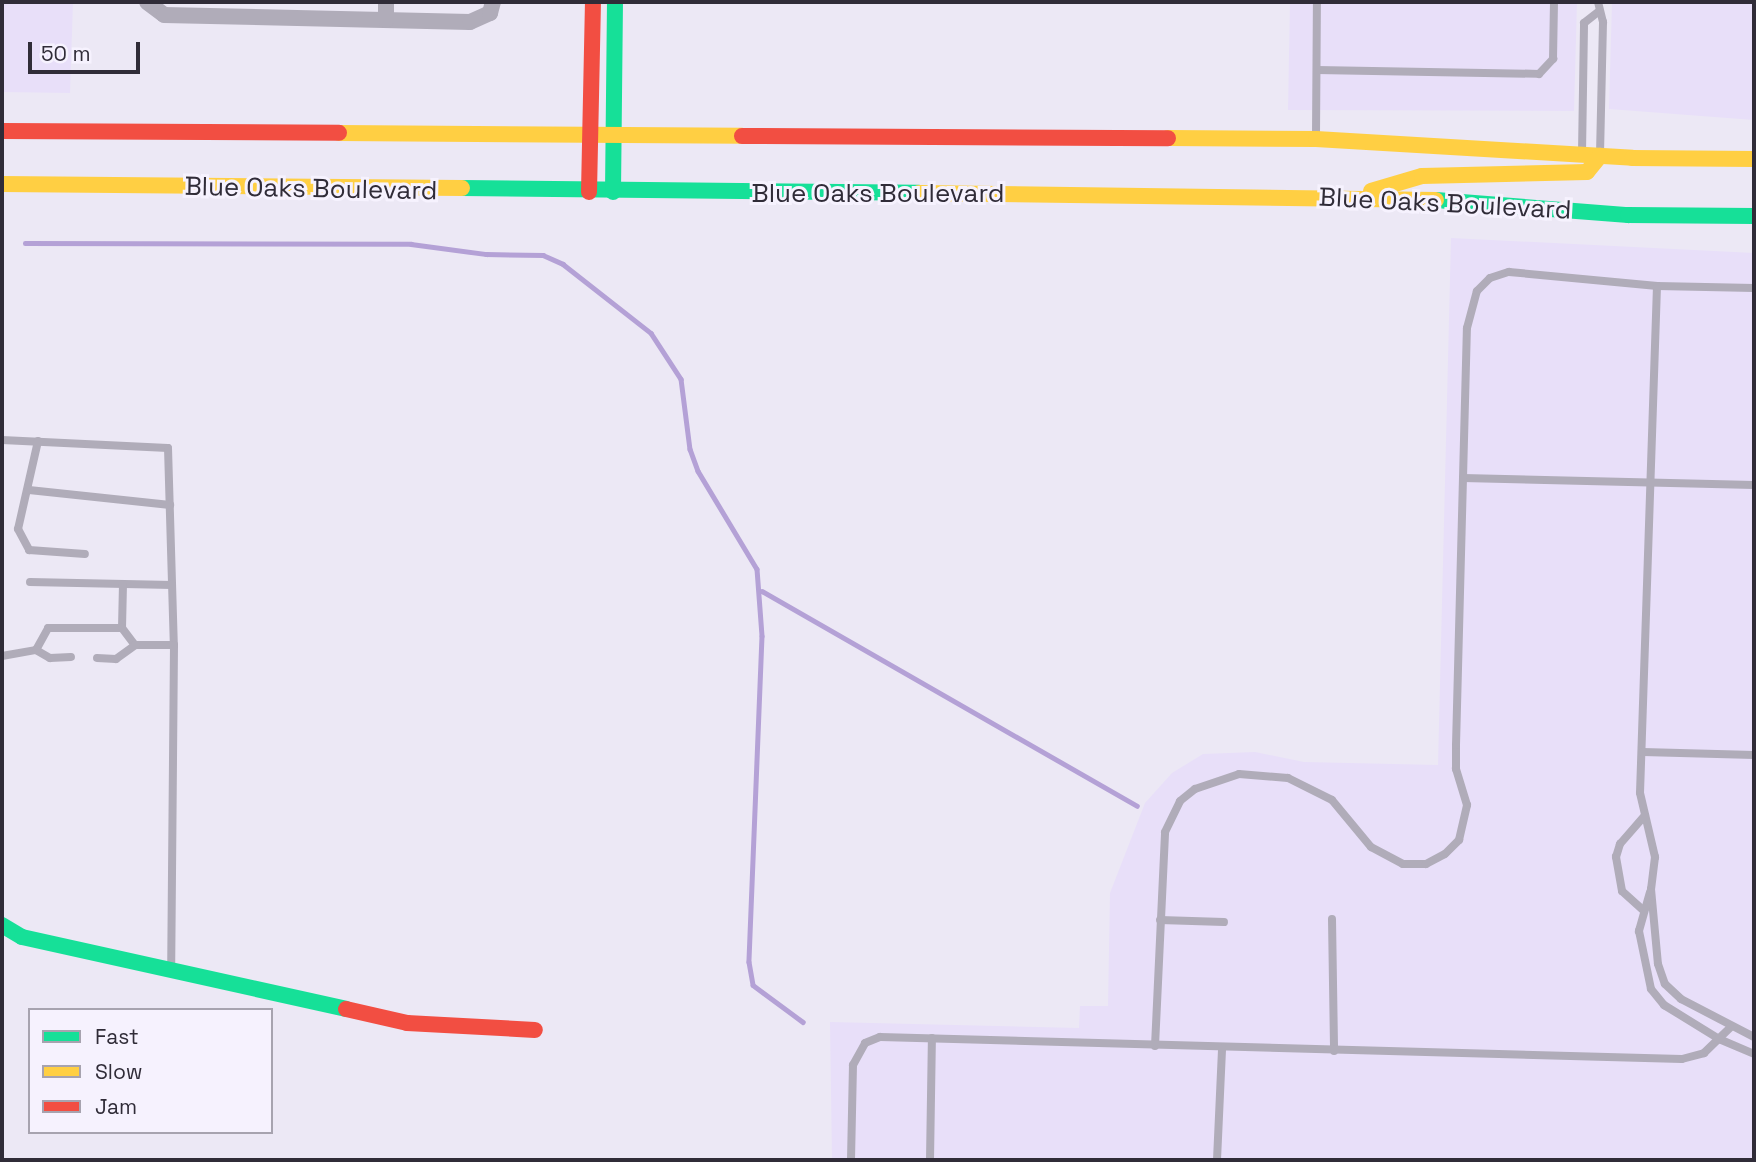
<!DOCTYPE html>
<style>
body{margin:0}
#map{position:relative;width:1756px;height:1162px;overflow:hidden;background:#ece8f5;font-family:"Space Grotesk",sans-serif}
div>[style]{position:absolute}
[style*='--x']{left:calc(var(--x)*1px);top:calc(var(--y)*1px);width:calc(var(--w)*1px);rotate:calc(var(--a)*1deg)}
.built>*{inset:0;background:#e8dff9}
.stream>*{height:4.5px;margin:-2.25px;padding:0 2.25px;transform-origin:2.25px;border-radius:2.25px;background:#b4a1d6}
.lane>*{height:8px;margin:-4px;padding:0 4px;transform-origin:4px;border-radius:4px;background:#b0acb9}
.street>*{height:16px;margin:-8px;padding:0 8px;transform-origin:8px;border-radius:8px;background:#b0acb9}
.fast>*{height:16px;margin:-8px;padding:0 8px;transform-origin:8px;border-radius:8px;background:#16e098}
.slow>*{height:16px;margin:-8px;padding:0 8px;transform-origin:8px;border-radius:8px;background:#ffcf43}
.jam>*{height:16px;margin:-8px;padding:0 8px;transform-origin:8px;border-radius:8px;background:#f24e42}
span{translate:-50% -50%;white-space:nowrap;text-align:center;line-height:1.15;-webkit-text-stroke:6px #f6f2fe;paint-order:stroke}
.street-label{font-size:26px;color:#302c38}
.frame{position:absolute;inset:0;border:4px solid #302c38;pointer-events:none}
.legend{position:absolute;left:28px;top:1008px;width:245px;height:126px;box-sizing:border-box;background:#f6f2fe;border:2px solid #a7a3af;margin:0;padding:9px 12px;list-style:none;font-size:21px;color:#302c38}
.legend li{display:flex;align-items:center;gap:14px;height:35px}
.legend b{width:35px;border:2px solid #a7a3af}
.scale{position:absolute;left:28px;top:42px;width:112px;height:32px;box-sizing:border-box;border:4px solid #302c38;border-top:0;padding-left:9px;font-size:21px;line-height:24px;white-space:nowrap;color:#302c38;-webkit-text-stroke:5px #f6f2fe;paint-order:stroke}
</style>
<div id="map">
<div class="built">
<div style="clip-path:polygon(2px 2px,73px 2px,70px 93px,2px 92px)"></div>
<div style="clip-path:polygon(1290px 2px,1577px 2px,1574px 111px,1288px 110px)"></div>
<div style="clip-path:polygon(1612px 2px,1754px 2px,1754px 120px,1609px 109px)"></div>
<div style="clip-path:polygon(1451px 238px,1754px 253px,1754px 1160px,832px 1160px,830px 1022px,1079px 1028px,1080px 1006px,1108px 1006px,1110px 893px,1145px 803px,1172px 773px,1203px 754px,1255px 752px,1304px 762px,1438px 765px)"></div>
</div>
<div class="stream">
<div style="--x:25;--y:243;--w:386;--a:0.1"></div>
<div style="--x:411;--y:244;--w:76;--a:7.6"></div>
<div style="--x:486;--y:254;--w:57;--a:1"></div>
<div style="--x:543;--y:255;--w:22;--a:24"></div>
<div style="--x:563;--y:264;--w:112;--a:38.1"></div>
<div style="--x:651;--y:333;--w:55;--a:56.9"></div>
<div style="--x:681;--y:379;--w:71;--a:82.7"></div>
<div style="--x:690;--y:449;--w:23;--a:70"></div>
<div style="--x:698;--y:471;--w:114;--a:59"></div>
<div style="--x:757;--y:569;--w:67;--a:85.7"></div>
<div style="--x:762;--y:636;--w:326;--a:92.3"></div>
<div style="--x:749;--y:962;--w:23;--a:80"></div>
<div style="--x:753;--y:985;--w:62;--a:36.5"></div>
<div style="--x:762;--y:591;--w:432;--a:29.8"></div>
</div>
<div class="lane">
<div style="--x:1598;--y:2;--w:21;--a:76"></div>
<div style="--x:1603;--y:22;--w:130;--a:91.3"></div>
<div style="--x:1317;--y:70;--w:222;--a:1"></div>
<div style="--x:1539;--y:74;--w:21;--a:-47"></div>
<div style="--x:1553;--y:59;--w:57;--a:-89"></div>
<div style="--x:1316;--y:135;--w:133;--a:-89.6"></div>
<div style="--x:1582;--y:153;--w:130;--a:-89.1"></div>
<div style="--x:1584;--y:23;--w:18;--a:-38"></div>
<div style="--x:1657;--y:286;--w:507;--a:91.92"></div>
<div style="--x:1640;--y:793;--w:66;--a:76.8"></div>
<div style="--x:1655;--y:857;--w:32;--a:97"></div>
<div style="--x:1651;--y:889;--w:75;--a:84.7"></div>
<div style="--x:1658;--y:964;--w:21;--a:71"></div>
<div style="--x:1665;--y:984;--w:22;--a:43"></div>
<div style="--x:1681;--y:999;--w:82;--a:27.5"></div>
<div style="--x:2;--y:440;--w:166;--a:2.8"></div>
<div style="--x:168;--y:448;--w:197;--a:88.3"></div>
<div style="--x:38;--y:441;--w:90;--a:102.8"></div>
<div style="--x:18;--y:529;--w:24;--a:62"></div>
<div style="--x:29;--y:550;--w:56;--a:4.1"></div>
<div style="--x:1463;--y:478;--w:291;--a:1.4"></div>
<div style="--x:29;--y:490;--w:142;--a:6.1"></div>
<div style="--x:30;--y:582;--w:142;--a:1.2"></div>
<div style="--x:122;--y:628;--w:44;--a:-88.7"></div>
<div style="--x:36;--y:650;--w:25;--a:-61"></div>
<div style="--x:48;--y:628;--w:74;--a:0"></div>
<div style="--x:122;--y:628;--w:21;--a:53"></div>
<div style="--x:135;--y:645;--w:39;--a:0"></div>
<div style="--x:174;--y:645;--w:325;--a:90.5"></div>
<div style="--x:2;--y:656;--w:35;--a:-10"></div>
<div style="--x:36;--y:650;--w:16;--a:30"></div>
<div style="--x:50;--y:658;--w:21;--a:-3"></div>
<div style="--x:97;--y:658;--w:19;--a:3"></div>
<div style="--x:116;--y:659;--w:24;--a:-36"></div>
<div style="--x:1643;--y:752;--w:111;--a:1.5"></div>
<div style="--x:1650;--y:892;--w:41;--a:105.8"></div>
<div style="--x:1639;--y:931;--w:59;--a:78.3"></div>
<div style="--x:1651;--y:989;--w:21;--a:51"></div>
<div style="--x:1664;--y:1005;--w:65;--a:31.7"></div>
<div style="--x:1719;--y:1039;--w:38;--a:23"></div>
<div style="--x:1643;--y:910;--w:28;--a:-138"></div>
<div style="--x:1622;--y:891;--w:35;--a:-100"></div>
<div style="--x:1616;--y:857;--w:14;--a:-73"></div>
<div style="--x:1620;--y:844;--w:38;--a:-49"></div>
<div style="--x:1332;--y:919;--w:132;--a:89.1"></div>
<div style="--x:1160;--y:920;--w:64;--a:1.8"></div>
<div style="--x:1155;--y:1046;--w:214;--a:-87.3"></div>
<div style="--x:1165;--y:832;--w:34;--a:-64"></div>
<div style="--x:1180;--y:801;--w:19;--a:-39"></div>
<div style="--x:1195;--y:789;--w:46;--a:-18.8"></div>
<div style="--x:1239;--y:774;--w:49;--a:4.7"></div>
<div style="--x:1288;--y:778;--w:49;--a:26.6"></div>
<div style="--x:1332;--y:800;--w:61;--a:50.3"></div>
<div style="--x:1371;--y:847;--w:36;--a:28"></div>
<div style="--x:1403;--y:864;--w:23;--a:0"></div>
<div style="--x:1426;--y:864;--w:21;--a:-28"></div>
<div style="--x:1445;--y:854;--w:20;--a:-45"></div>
<div style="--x:1459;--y:840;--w:36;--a:-77"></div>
<div style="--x:1467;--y:805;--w:38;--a:-107"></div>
<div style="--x:1456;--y:769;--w:24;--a:-90"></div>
<div style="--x:1456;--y:745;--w:417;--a:-88.5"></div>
<div style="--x:1467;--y:328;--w:38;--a:-75"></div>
<div style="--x:1477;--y:291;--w:18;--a:-45"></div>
<div style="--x:1490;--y:278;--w:20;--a:-18"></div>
<div style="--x:1509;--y:272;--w:149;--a:5.4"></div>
<div style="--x:1657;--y:286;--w:97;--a:1.2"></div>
<div style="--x:851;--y:1160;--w:95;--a:-88.8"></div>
<div style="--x:853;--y:1065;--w:25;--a:-61"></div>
<div style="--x:865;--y:1043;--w:16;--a:-22"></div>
<div style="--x:880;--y:1037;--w:802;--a:1.57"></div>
<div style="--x:1682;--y:1059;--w:23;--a:-15"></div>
<div style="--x:1704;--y:1053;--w:36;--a:-44"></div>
<div style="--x:930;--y:1160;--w:122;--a:-89.1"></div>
<div style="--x:1217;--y:1160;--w:112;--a:-87.4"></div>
</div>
<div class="street">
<div style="--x:147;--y:2;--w:21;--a:37"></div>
<div style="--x:164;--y:15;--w:306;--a:1.3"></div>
<div style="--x:470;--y:22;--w:22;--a:-24"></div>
<div style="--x:490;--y:13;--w:11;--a:-75"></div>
<div style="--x:386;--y:20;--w:18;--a:-90"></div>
</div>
<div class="fast">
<div style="--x:462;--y:188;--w:457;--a:0.6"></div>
<div style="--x:613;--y:192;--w:190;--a:-89.4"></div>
<div style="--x:1436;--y:200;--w:193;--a:4.5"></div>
<div style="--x:1628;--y:215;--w:126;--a:0.5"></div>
<div style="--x:2;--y:925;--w:23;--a:31"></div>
<div style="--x:22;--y:937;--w:332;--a:12.5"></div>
</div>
<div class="slow">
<div style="--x:339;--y:133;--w:403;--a:0.4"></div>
<div style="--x:1168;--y:138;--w:148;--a:0.4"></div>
<div style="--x:1316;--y:139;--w:317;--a:3.4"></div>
<div style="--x:1632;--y:158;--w:122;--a:0.5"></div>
<div style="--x:2;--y:184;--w:460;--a:0.5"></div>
<div style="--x:1371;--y:191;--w:53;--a:-16.4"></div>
<div style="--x:1422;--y:176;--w:165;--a:-1.4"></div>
<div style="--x:1587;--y:172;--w:21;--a:-51"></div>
<div style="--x:919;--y:193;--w:517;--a:0.78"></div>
</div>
<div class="jam">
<div style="--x:2;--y:131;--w:337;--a:0.3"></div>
<div style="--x:742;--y:136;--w:426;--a:0.3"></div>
<div style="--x:589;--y:192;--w:190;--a:-88.8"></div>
<div style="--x:346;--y:1009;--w:63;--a:12.9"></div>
<div style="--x:407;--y:1023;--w:128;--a:3.1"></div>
</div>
<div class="street-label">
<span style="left:311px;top:189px;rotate:1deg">Blue Oaks Boulevard</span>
<span style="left:878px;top:194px">Blue Oaks Boulevard</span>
<span style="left:1445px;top:204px;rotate:3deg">Blue Oaks Boulevard</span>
</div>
<div class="frame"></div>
<ul class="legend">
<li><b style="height:9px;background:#16e098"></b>Fast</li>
<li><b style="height:9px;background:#ffcf43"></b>Slow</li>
<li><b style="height:9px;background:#f24e42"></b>Jam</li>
</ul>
<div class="scale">50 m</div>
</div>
